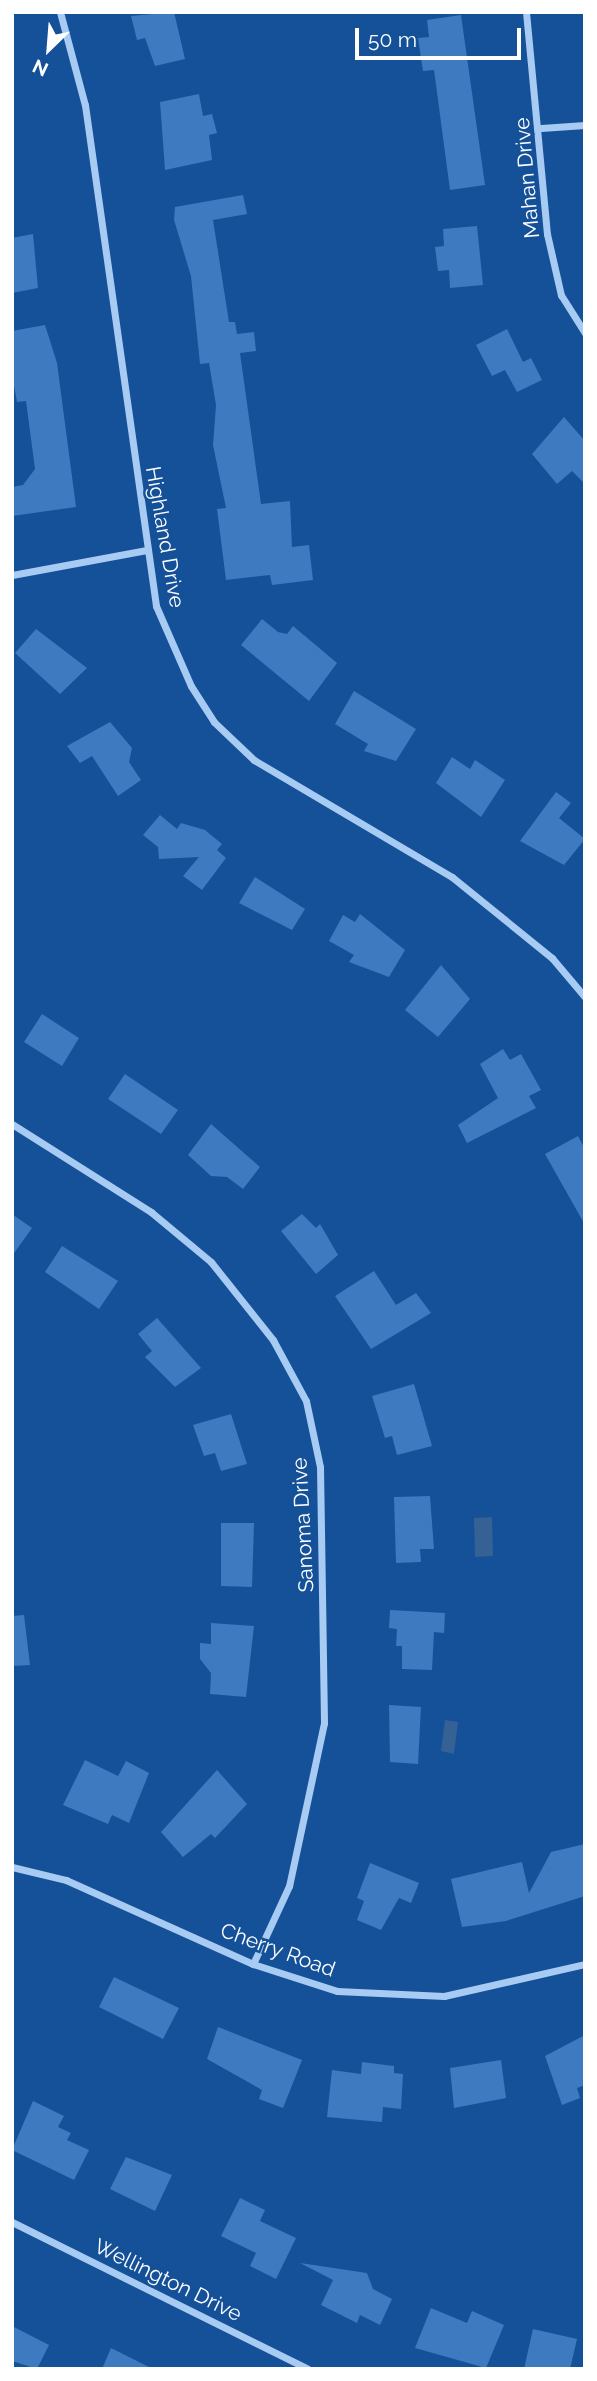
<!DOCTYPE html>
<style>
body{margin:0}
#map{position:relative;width:597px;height:2381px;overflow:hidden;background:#145198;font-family:Raleway,sans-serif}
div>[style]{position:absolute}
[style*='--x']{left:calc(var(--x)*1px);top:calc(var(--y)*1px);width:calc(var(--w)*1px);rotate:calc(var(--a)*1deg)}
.water>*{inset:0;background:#356195}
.building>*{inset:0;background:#3d7ac0}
.street>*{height:7px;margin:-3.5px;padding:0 3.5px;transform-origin:3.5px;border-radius:3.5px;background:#a7cbf3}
span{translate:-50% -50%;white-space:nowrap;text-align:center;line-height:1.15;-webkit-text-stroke:5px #145198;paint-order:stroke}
.street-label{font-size:21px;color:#fff}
.frame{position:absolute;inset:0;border:14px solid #fff;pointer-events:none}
.north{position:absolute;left:14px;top:14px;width:70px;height:70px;-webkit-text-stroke:5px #145198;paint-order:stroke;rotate:205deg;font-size:19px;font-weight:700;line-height:28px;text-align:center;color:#fff}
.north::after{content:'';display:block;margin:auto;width:24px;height:32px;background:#fff;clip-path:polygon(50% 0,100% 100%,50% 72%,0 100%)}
.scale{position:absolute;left:355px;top:28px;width:166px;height:32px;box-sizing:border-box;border:4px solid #fff;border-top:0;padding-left:9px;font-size:21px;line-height:24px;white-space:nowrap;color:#fff;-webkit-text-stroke:5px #145198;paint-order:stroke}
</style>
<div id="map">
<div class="water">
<div style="clip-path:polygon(492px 1517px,493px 1556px,475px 1557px,474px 1518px)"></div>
<div style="clip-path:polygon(445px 1720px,458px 1722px,454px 1754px,441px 1751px)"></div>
</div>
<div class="building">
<div style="clip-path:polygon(174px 12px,185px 59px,155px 66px,145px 38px,137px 40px,131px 16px)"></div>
<div style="clip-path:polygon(461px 15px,485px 185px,450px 190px,434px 70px,423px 71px,418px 38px,429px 37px,427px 20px)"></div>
<div style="clip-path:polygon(199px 94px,203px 116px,212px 114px,217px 133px,209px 135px,212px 160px,165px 170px,160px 102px)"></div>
<div style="clip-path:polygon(243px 195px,247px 214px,213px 220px,229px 322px,235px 322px,237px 334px,254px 332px,256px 351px,240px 353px,261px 504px,290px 501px,292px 547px,309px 545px,313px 580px,272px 585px,270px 575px,226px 580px,217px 509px,226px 508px,213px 445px,216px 405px,209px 363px,200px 364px,191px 276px,174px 220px,175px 207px)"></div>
<div style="clip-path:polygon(477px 226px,483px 285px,450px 288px,449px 270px,438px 271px,435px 247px,444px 246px,443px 229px)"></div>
<div style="clip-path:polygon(33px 234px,38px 288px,12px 293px,12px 238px)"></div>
<div style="clip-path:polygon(45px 325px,57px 363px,76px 507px,12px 516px,12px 487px,23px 485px,35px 469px,26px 401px,17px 402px,12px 375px,12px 331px)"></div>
<div style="clip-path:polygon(507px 329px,523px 362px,531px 358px,542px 380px,517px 392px,505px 370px,492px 376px,476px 345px)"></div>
<div style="clip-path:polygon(564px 417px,585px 441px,585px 484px,572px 471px,557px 484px,532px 454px)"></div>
<div style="clip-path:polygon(262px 619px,278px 632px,287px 634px,293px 626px,337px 663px,309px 701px,241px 645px)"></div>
<div style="clip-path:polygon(36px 629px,87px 668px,60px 694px,15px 653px)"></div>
<div style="clip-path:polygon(354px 691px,416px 729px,396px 761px,364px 751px,368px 744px,335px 724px)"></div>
<div style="clip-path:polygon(110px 722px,132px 748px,129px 762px,141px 780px,118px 796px,92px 756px,80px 763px,67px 746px)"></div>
<div style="clip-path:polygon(452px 757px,470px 769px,475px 760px,505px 780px,481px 817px,436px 783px)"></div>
<div style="clip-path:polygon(556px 792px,571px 803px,559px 818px,585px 839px,564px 865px,520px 841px)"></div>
<div style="clip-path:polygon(160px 815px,177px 829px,181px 823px,205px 830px,222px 844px,217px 850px,226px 858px,202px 890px,183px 876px,199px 857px,159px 859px,158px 847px,143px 835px)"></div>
<div style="clip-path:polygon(255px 877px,305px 909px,292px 930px,239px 903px)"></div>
<div style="clip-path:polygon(360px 914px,405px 950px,389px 977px,349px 962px,354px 955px,329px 941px,343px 915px,355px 922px)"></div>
<div style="clip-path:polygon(441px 965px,470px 999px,438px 1037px,405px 1010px)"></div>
<div style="clip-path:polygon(42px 1014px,79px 1038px,62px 1066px,24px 1042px)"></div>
<div style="clip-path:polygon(503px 1049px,510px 1060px,521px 1054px,541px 1090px,529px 1096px,536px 1108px,467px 1143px,458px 1125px,498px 1098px,480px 1064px)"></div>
<div style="clip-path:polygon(125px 1074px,178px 1110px,161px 1134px,108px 1099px)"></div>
<div style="clip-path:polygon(211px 1124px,260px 1167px,243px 1189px,227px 1177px,211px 1176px,188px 1155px)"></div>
<div style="clip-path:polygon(578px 1136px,585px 1149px,585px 1225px,545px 1154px)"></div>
<div style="clip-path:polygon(12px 1214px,32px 1228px,12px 1256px)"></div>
<div style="clip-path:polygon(302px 1214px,316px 1228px,320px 1224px,338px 1255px,316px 1274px,281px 1231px)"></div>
<div style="clip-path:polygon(62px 1246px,118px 1281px,99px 1309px,45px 1272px)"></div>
<div style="clip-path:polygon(374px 1271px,396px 1305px,416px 1293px,431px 1313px,371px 1349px,335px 1296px)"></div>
<div style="clip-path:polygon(157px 1318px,201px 1368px,175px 1387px,145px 1357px,152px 1351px,138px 1334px)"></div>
<div style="clip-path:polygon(414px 1384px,432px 1446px,397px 1455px,392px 1436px,385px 1438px,372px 1396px)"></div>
<div style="clip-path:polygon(231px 1414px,247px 1464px,221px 1471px,215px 1453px,204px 1456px,193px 1425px)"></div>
<div style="clip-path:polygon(430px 1496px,434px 1549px,420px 1549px,421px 1562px,396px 1563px,394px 1497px)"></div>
<div style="clip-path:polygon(221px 1523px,254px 1523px,252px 1587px,221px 1586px)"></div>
<div style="clip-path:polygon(390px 1610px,445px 1613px,444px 1633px,434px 1632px,432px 1670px,402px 1669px,402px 1646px,396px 1646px,397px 1629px,389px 1628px)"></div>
<div style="clip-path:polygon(24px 1615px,30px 1665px,12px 1666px,12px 1616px)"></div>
<div style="clip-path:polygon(211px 1623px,254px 1626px,246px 1697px,210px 1694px,211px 1673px,200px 1659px,200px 1643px,211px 1644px)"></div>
<div style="clip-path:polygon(389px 1705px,421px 1707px,418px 1764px,390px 1762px)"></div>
<div style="clip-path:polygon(85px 1760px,118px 1776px,126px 1761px,149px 1773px,129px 1823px,112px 1815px,108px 1824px,63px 1805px)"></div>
<div style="clip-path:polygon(217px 1770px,247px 1804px,215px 1838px,211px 1834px,183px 1857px,161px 1832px)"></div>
<div style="clip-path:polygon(585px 1844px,585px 1896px,506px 1921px,462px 1927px,451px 1879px,522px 1862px,529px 1893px,551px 1852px)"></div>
<div style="clip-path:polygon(370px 1863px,419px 1883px,411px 1903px,399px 1898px,381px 1930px,357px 1920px,364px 1901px,357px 1898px)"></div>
<div style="clip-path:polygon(114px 1977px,179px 2008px,163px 2039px,99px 2007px)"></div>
<div style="clip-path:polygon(218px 2027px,302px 2060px,283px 2108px,259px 2099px,262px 2090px,207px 2059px)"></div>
<div style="clip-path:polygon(585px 2035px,585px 2085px,577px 2088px,580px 2098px,562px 2105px,545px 2056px)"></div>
<div style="clip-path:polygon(501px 2060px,506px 2098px,454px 2108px,450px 2068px)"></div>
<div style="clip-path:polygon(362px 2062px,394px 2066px,394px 2073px,403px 2074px,401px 2109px,383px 2107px,382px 2122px,327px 2117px,332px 2070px,361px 2074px)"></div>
<div style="clip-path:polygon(33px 2101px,64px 2116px,58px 2127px,71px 2133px,67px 2140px,89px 2150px,74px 2180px,12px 2150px)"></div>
<div style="clip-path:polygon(126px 2157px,172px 2175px,155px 2211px,110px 2189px)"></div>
<div style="clip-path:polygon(240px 2198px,265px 2210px,260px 2221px,296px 2238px,276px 2279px,250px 2266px,256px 2253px,221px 2236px)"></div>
<div style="clip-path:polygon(300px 2263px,367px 2273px,373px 2289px,392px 2299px,380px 2325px,360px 2315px,357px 2323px,321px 2305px,333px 2280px)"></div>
<div style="clip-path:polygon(431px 2308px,467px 2323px,472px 2311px,504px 2325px,486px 2368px,415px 2348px)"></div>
<div style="clip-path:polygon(12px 2326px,49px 2345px,37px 2369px,12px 2361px)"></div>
<div style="clip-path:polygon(533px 2329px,577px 2339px,570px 2369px,524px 2369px)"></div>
<div style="clip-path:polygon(111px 2348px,153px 2369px,102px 2369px)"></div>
</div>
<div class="street">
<div style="--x:60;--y:12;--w:96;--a:75"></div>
<div style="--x:85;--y:105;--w:506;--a:81.93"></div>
<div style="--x:156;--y:606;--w:87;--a:66.4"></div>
<div style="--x:191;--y:686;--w:43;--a:57.4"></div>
<div style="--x:214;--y:722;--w:55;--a:43.5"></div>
<div style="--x:254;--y:760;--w:230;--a:30.6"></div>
<div style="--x:452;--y:877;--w:129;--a:39"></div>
<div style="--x:552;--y:958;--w:51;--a:49.8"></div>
<div style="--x:526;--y:12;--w:223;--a:84.6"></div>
<div style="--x:547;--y:234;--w:63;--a:77.1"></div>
<div style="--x:561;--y:295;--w:45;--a:57.7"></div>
<div style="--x:541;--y:128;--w:44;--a:-3.9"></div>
<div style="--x:12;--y:575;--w:137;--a:-10.5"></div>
<div style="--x:12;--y:1124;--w:165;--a:32.3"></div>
<div style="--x:151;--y:1212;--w:78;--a:39.8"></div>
<div style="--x:211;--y:1262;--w:100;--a:51.5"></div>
<div style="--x:273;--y:1340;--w:69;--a:61.6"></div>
<div style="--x:306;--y:1401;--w:67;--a:78"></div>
<div style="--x:320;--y:1467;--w:256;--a:89.1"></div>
<div style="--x:324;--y:1723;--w:167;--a:102.1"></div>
<div style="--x:289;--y:1886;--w:86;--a:114.8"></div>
<div style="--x:12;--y:1867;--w:56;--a:13.5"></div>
<div style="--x:66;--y:1880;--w:205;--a:24.2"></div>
<div style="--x:253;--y:1964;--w:88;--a:17.8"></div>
<div style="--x:337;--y:1991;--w:107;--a:2.7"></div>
<div style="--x:444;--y:1996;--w:145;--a:-12.8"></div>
<div style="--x:12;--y:2222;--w:330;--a:26.4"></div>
</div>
<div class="street-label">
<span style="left:527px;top:178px;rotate:-95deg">Mahan Drive</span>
<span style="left:165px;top:537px;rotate:80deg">Highland Drive</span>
<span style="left:303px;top:1525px;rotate:-93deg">Sanoma Drive</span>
<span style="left:278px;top:1950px;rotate:20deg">Cherry Road</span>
<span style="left:168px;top:2280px;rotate:26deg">Wellington Drive</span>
</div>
<div class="frame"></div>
<div class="north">N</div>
<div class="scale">50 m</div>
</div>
